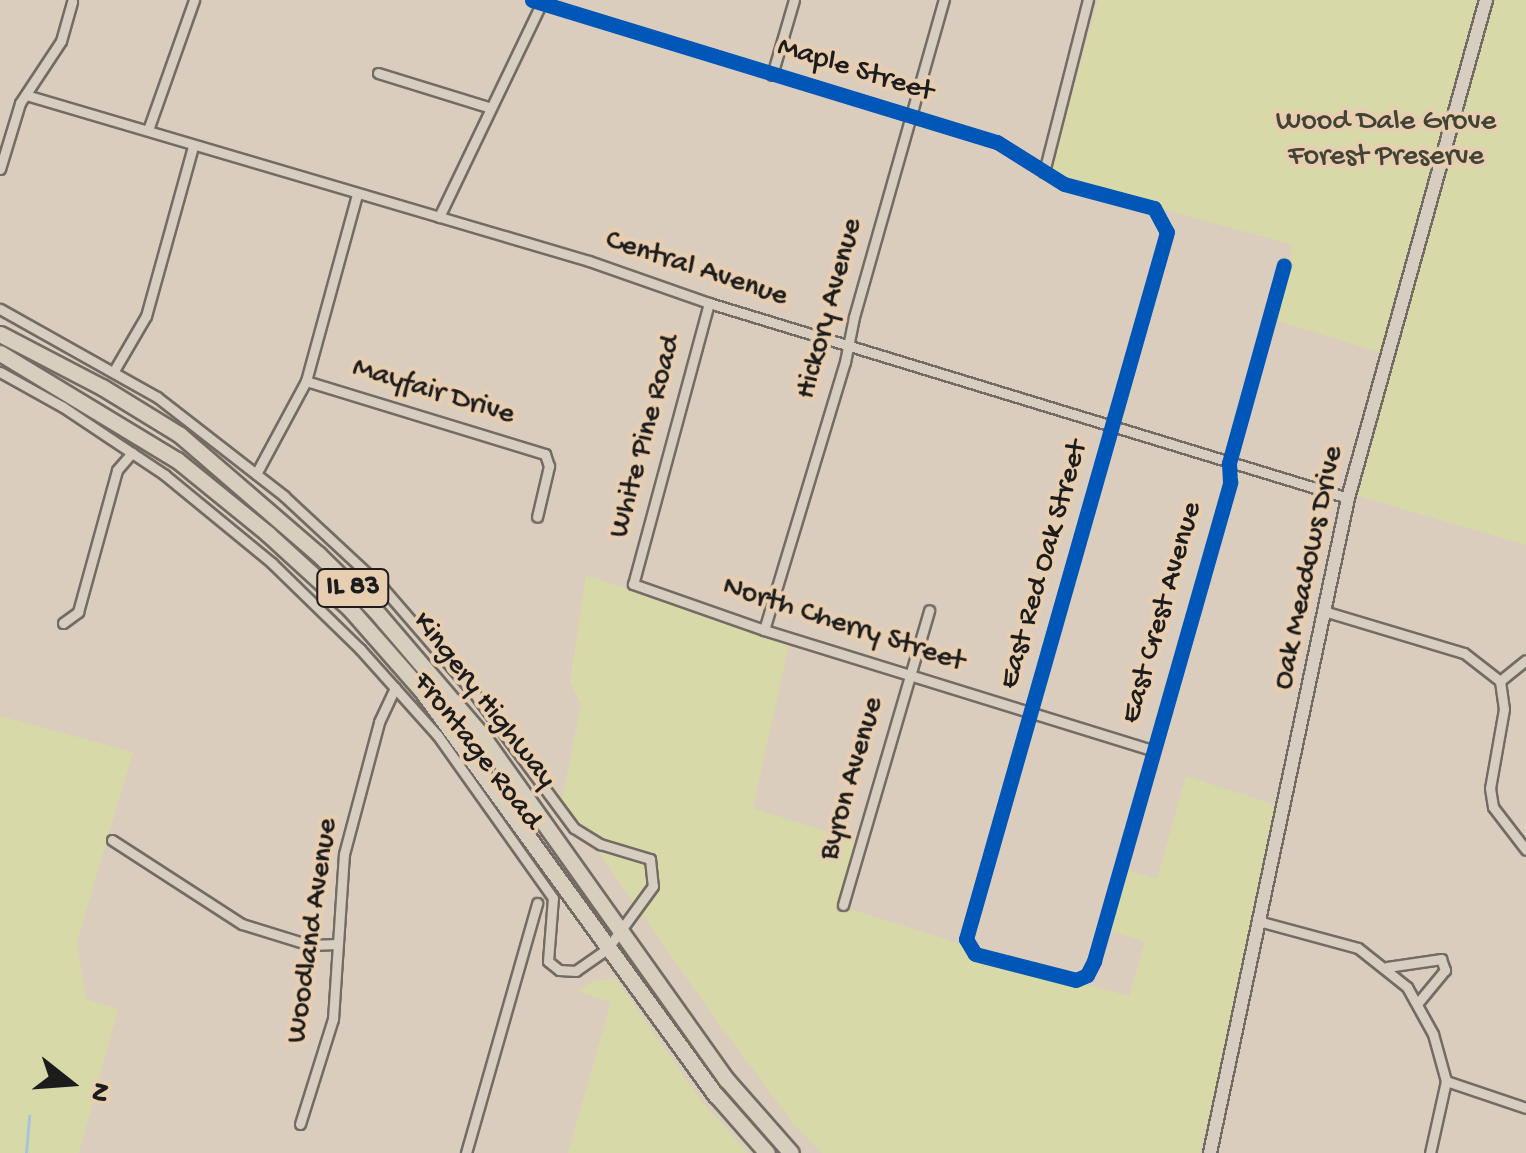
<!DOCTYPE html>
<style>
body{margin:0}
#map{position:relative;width:1526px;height:1153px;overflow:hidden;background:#dbcdbd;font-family:"Gochi Hand",sans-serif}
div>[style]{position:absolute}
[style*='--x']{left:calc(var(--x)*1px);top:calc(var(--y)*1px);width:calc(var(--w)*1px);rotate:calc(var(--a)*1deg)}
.green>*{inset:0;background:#d7d9a8}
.stream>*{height:2.5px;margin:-1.25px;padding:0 1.25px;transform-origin:1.25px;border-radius:1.25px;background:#a6c5dd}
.roads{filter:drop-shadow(2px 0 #726c64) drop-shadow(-2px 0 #726c64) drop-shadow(0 2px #726c64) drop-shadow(0 -2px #726c64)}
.street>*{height:9px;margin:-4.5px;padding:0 4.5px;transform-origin:4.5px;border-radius:4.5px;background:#d7cdc1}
.secondary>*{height:12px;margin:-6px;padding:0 6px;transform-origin:6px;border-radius:6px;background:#d7cdc1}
.highway>*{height:15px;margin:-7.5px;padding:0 7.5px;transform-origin:7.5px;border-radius:7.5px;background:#d8cebe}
.cycleway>*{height:15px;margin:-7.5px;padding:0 7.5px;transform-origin:7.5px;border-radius:7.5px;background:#0057b8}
span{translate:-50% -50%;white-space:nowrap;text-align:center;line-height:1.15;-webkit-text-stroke:8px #e8ceb0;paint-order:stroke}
.shield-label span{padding:2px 8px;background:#e8ceb0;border:2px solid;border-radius:8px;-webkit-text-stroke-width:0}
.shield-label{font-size:28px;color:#1c1c1c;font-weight:700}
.street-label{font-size:30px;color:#1c1c1c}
.park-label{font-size:30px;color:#414434}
.north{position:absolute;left:20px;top:1033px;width:100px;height:100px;-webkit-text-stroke:8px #e8ceb0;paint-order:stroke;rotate:107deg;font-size:28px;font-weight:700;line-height:40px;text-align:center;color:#1c1c1c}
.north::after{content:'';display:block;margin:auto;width:35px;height:45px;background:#1c1c1c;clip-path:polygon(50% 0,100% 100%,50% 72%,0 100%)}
</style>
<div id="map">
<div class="green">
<div style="clip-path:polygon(1098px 0,1526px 0,1526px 545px,1355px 495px,1392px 356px,1272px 319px,1293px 245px,1159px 208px,1144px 200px,1070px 180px,1051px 169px)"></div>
<div style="clip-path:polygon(586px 576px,790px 640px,753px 808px,859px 842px,841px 906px,967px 946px,974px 956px,1129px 996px,1145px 942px,1105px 929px,1123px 869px,1157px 879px,1186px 776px,1283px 808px,1200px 1153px,822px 1153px,793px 1123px,714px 1017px,562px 800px,581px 704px,570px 682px)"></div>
<div style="clip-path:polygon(0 716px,133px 752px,77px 942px,86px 999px,118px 1009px,79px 1153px,0 1153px)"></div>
<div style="clip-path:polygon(616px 979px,703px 1103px,748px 1153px,568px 1153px,611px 1002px,577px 991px,596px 980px)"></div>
</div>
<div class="stream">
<div style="--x:26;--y:1153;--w:37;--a:-85"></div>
</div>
<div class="roads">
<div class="street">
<div style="--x:532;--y:0;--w:486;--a:17"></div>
<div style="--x:997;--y:142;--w:79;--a:32.1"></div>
<div style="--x:1064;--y:184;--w:93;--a:14.9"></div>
<div style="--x:1154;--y:208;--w:27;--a:62"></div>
<div style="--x:1167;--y:232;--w:735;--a:105.87"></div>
<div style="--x:966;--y:939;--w:17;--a:59"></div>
<div style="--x:975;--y:954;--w:104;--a:14.4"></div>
<div style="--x:1076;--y:980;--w:12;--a:-24"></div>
<div style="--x:1087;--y:975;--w:16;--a:-63"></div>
<div style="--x:1094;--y:961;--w:498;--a:-74.1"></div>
<div style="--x:1230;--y:482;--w:19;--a:-93"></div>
<div style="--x:1229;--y:463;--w:205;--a:-74.5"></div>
<div style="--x:378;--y:73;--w:118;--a:17.2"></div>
<div style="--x:772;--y:75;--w:78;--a:-73.7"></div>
<div style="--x:26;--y:95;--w:587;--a:16.43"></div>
<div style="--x:589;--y:261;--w:127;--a:19.3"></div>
<div style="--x:709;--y:303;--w:668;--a:16.97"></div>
<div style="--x:148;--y:130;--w:138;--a:-70.5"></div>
<div style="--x:0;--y:169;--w:69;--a:-73.1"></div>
<div style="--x:20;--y:103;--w:74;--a:-56.5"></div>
<div style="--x:61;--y:41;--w:41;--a:-74.2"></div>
<div style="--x:1044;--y:172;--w:178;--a:-75.7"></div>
<div style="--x:439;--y:217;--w:241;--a:-64.4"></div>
<div style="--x:709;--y:303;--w:291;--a:105.1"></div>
<div style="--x:633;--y:584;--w:139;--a:19.3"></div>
<div style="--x:764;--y:630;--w:406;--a:17.2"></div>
<div style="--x:0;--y:309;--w:180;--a:29.3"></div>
<div style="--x:157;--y:397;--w:161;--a:37.9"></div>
<div style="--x:284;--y:496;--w:135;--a:42.9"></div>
<div style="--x:383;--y:588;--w:144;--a:49.2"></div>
<div style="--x:477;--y:697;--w:163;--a:53.5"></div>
<div style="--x:574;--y:828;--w:31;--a:32"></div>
<div style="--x:600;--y:844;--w:52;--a:16.7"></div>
<div style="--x:650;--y:859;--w:27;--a:84"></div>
<div style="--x:653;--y:886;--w:78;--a:126.1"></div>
<div style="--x:607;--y:949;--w:38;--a:145"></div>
<div style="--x:576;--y:971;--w:17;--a:-177"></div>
<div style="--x:559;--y:970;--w:14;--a:-141"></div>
<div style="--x:548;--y:961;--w:63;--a:-85.5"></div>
<div style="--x:553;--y:898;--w:200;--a:-125.4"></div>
<div style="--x:437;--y:735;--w:115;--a:-131.8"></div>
<div style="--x:360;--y:649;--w:123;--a:-135.7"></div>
<div style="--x:272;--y:563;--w:139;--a:-140.6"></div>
<div style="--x:165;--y:475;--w:123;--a:-146.3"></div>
<div style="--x:63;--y:407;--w:72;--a:-150.9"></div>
<div style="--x:115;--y:369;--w:61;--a:-59.7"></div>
<div style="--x:146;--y:316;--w:176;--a:-74.5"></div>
<div style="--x:306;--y:381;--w:250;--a:17"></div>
<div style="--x:545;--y:454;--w:13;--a:72"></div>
<div style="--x:549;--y:466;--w:52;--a:103.2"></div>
<div style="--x:256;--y:474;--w:106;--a:-61.7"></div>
<div style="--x:306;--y:381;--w:194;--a:-74.7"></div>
<div style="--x:1327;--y:612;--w:143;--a:16.7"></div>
<div style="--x:1464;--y:653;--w:46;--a:37.9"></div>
<div style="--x:1500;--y:681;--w:28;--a:82"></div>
<div style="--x:1504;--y:709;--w:80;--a:100"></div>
<div style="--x:1490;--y:788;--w:19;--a:81"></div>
<div style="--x:1493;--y:807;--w:54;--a:52.5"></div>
<div style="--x:63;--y:623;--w:19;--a:-36"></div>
<div style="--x:78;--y:612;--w:147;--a:-74.6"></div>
<div style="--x:117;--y:470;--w:23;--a:-49"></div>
<div style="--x:764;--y:630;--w:280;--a:-73.2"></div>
<div style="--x:845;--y:362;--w:46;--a:-78.7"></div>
<div style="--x:854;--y:317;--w:330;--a:-74.2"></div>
<div style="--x:1500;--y:681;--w:33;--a:-39"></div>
<div style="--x:112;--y:840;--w:155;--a:32.9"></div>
<div style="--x:242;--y:924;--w:71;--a:17.2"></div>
<div style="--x:310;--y:945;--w:27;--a:-2"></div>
<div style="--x:843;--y:905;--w:307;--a:-73.7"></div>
<div style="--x:1262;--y:922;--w:99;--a:15.2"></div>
<div style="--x:1358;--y:948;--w:63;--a:38.5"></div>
<div style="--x:1407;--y:987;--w:54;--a:61"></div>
<div style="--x:1433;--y:1034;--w:49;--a:74.5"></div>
<div style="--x:1446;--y:1081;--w:74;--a:102.5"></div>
<div style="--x:1387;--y:967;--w:55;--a:-8.4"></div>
<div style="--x:1441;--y:959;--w:12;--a:70"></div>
<div style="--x:1445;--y:970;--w:44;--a:129.5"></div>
<div style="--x:1446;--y:1081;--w:84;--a:18.6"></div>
<div style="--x:300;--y:1124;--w:110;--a:-72.6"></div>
<div style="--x:333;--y:1019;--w:165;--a:-86.2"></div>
<div style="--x:344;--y:854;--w:137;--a:-75.1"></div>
<div style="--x:379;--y:722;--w:38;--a:-65"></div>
<div style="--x:466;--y:1153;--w:260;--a:-74.1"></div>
</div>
<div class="secondary">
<div style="--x:1210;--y:1153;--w:669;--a:-78.1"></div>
<div style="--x:1348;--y:498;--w:517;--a:-74.51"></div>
</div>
<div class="highway">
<div style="--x:0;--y:334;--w:115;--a:27.5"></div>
<div style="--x:102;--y:387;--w:92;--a:31.6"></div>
<div style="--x:180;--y:435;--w:182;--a:40.8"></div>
<div style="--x:318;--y:554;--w:78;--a:44.5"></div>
<div style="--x:374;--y:609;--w:163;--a:49.5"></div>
<div style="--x:480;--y:733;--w:425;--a:54.6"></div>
<div style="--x:726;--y:1079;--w:98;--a:48.7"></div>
<div style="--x:0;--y:353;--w:207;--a:31.2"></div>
<div style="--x:177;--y:460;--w:117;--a:39.1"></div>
<div style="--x:268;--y:534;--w:111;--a:42.4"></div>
<div style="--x:350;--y:609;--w:109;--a:48.7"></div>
<div style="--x:422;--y:691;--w:500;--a:54"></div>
<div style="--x:716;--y:1095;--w:77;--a:48.7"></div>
</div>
</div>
<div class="cycleway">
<div style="--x:532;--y:0;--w:486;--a:17"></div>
<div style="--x:997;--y:142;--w:79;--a:32.1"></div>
<div style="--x:1064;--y:184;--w:93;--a:14.9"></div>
<div style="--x:1154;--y:208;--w:27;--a:62"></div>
<div style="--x:1167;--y:232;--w:735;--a:105.87"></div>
<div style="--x:966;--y:939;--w:17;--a:59"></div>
<div style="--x:975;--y:954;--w:104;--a:14.4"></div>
<div style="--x:1076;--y:980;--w:12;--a:-24"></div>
<div style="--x:1087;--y:975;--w:16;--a:-63"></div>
<div style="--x:1094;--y:961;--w:498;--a:-74.1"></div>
<div style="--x:1230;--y:482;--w:19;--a:-93"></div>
<div style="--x:1229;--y:463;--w:205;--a:-74.5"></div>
</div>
<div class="shield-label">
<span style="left:353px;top:588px">IL 83</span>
</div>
<div class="street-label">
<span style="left:855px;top:71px;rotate:17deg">Maple Street</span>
<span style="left:696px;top:270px;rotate:18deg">Central Avenue</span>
<span style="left:831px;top:309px;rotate:-75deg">Hickory Avenue</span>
<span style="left:433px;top:393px;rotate:17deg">Mayfair Drive</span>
<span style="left:647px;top:437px;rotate:-75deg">White Pine Road</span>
<span style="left:1045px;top:565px;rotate:-74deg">East Red Oak Street</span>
<span style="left:1310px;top:568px;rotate:-78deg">Oak Meadows Drive</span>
<span style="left:1163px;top:613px;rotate:-74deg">East Crest Avenue</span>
<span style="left:843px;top:626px;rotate:18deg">North Cherry Street</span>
<span style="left:483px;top:701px;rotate:52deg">Kingery Highway</span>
<span style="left:476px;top:752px;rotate:52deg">Frontage Road</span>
<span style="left:853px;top:779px;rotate:-74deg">Byron Avenue</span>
<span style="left:314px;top:931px;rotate:-82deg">Woodland Avenue</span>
</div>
<div class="park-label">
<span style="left:1386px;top:140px">Wood Dale Grove<br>Forest Preserve</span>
</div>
<div class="north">N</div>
</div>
